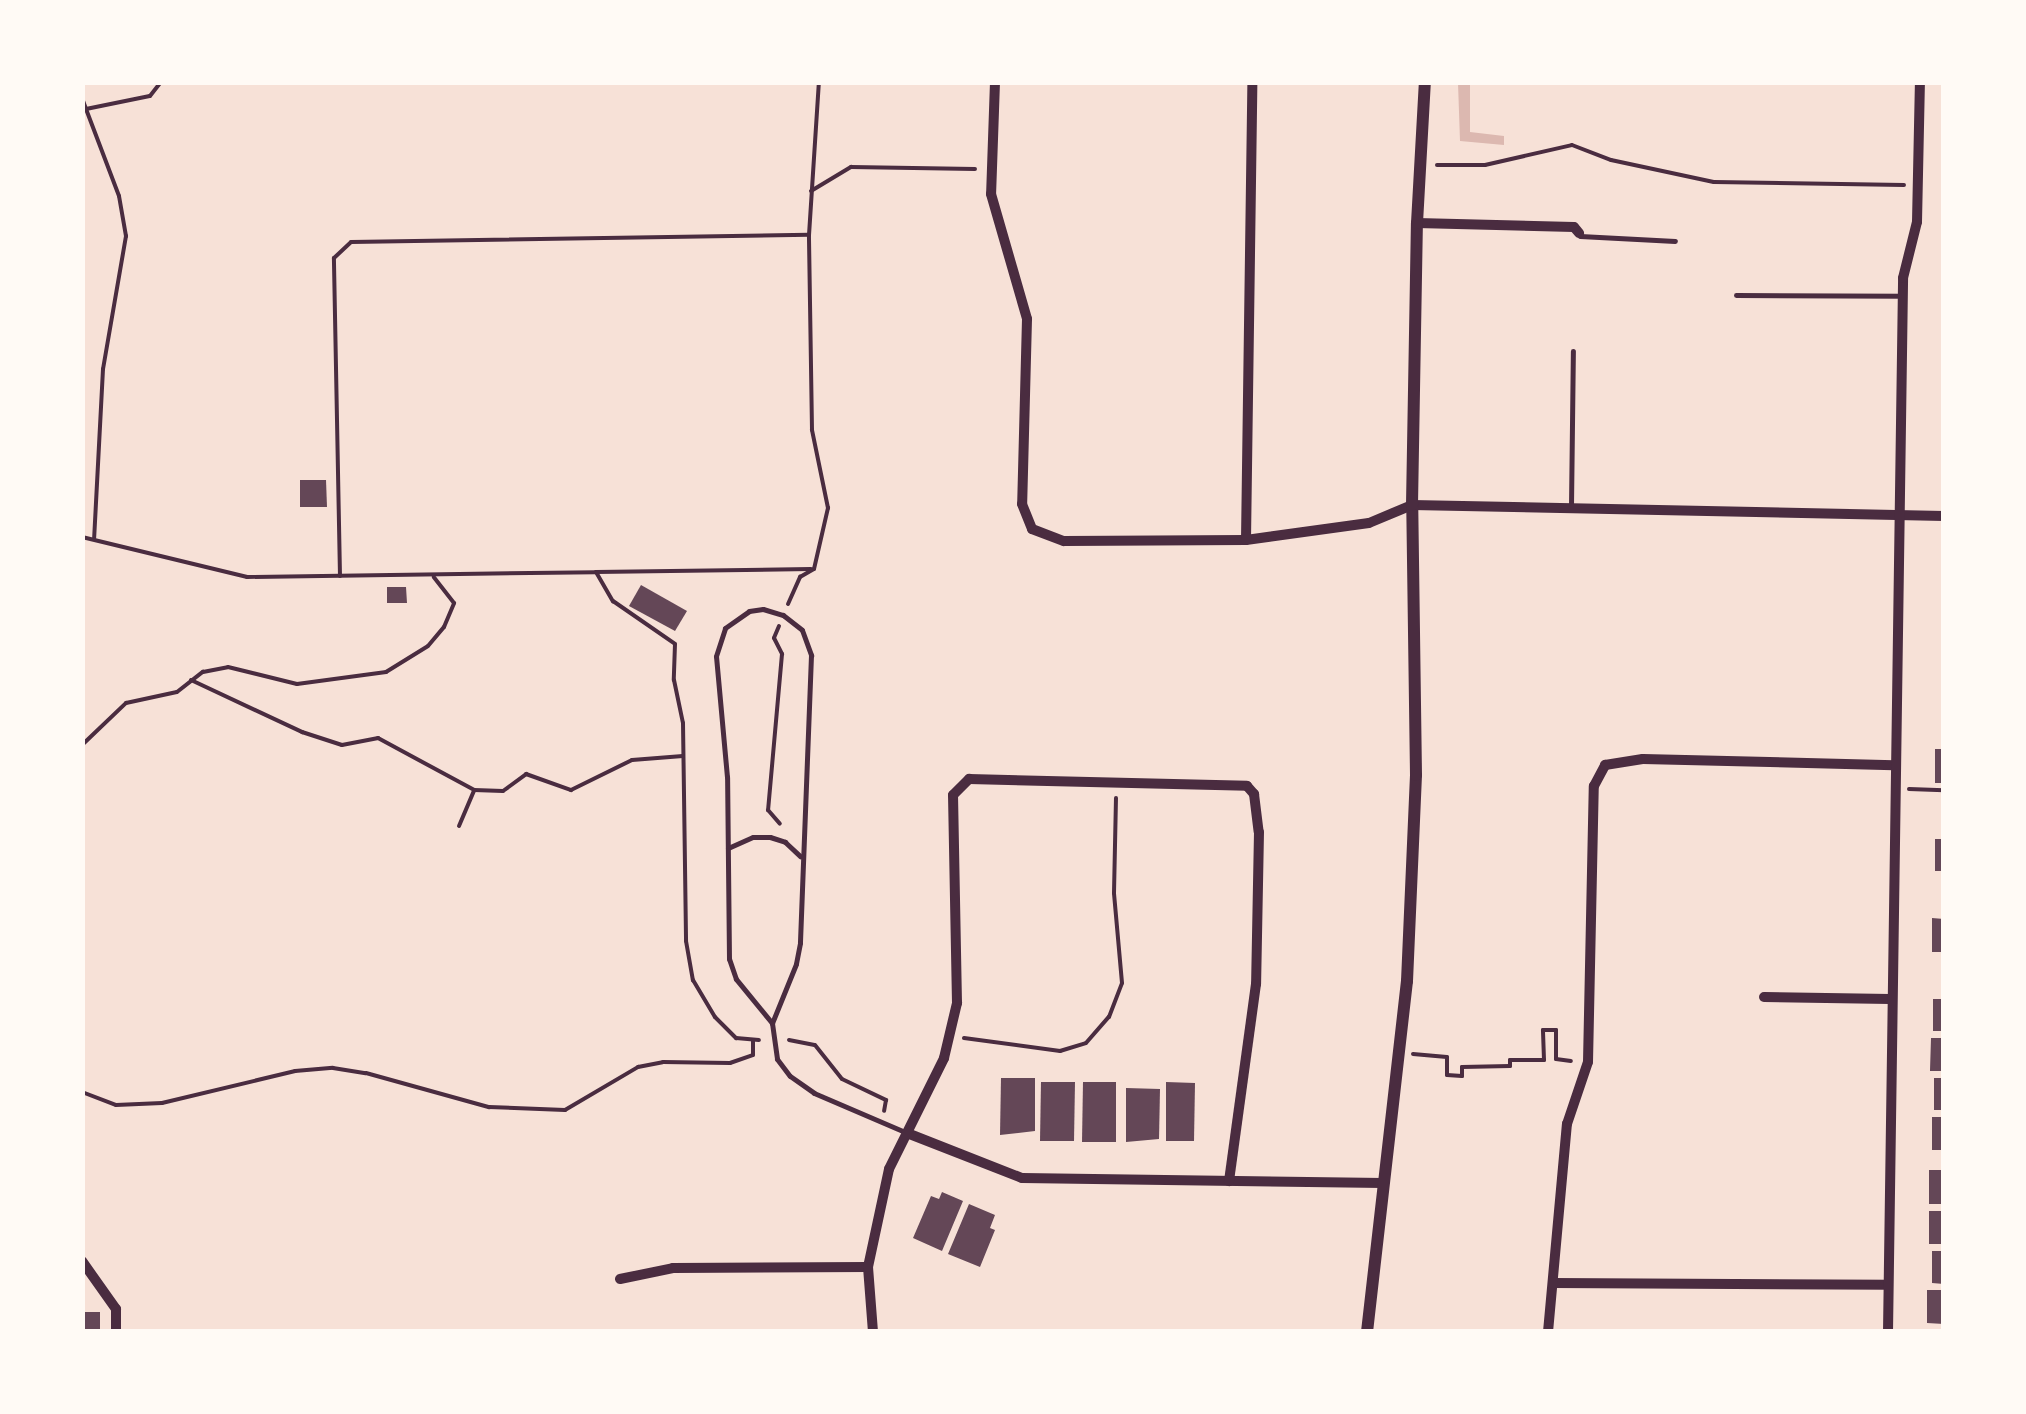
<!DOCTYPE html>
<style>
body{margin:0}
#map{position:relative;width:2026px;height:1414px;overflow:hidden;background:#f7e1d7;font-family:Overpass,sans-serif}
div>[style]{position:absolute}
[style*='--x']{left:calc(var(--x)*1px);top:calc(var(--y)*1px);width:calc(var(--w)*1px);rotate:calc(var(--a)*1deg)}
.water>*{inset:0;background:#dcb8b0}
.building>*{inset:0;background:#644757}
.path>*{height:4px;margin:-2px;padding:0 2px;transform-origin:2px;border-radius:2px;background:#4a2c40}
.service>*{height:5px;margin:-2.5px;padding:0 2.5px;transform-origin:2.5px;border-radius:2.5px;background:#4a2c40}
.minor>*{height:10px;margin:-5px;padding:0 5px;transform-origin:5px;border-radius:5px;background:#4a2c40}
.tertiary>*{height:12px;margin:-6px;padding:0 6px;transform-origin:6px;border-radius:6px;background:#4a2c40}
span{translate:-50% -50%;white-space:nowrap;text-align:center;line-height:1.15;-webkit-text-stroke:8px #fffaf5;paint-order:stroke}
.frame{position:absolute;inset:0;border:85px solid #fffaf5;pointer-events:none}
</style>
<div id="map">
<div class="water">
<div style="clip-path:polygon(1458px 83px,1470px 83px,1470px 132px,1504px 136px,1504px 145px,1460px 141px)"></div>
</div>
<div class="building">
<div style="clip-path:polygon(300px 480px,326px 480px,327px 507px,300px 507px)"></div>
<div style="clip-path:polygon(641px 585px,687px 611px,675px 631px,629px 606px)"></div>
<div style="clip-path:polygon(387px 587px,406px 587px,407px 603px,387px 603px)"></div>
<div style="clip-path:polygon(1935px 749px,1944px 749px,1944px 783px,1935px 783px)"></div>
<div style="clip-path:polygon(1935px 839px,1944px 839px,1944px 871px,1935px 871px)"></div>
<div style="clip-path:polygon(1932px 918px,1944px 919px,1944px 952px,1932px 952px)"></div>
<div style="clip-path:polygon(1933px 999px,1944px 999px,1944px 1031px,1933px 1031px)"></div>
<div style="clip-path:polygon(1931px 1038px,1944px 1038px,1944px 1071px,1930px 1071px)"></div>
<div style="clip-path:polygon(1001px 1078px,1035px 1078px,1035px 1131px,1000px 1135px)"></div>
<div style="clip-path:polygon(1934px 1078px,1944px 1078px,1944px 1110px,1934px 1110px)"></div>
<div style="clip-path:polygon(1041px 1082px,1075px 1082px,1074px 1141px,1040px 1141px)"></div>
<div style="clip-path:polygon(1083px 1082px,1116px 1082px,1116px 1142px,1082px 1142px)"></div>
<div style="clip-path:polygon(1166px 1082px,1195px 1083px,1194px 1141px,1166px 1141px)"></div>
<div style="clip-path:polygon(1126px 1088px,1160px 1089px,1159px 1139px,1126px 1142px)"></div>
<div style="clip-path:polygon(1932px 1117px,1944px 1117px,1944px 1150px,1932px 1150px)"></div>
<div style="clip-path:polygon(1929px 1170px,1944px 1170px,1944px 1204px,1929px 1204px)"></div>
<div style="clip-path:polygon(942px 1192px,963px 1201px,942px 1251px,913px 1238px,931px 1196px,939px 1199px)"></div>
<div style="clip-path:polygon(969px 1204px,995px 1215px,990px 1228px,995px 1230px,980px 1267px,948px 1254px)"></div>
<div style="clip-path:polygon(1929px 1211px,1944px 1211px,1944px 1244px,1929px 1244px)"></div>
<div style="clip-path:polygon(1932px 1251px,1944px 1251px,1944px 1284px,1932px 1283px)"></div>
<div style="clip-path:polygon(1927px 1290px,1944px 1290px,1944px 1324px,1927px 1323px)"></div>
<div style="clip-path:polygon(82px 1312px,100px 1312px,100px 1332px,82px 1332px)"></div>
</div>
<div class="path">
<div style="--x:82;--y:98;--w:12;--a:70"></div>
<div style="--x:86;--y:109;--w:65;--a:-11.5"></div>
<div style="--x:150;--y:96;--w:18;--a:-52"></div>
<div style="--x:86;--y:109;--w:93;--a:69.2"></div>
<div style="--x:119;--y:196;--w:41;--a:80.1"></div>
<div style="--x:126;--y:236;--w:135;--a:99.8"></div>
<div style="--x:103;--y:369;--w:170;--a:93"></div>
<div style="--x:1437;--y:165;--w:48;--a:0"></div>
<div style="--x:1485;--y:165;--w:89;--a:-12.9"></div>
<div style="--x:1572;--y:145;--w:42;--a:21"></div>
<div style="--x:1611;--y:160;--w:105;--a:12.1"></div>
<div style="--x:1714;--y:182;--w:190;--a:0.9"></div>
<div style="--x:811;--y:191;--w:47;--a:-31"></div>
<div style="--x:851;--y:167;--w:124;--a:0.9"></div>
<div style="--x:82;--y:537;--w:170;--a:13.6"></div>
<div style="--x:247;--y:577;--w:349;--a:-0.8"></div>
<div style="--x:596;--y:572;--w:34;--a:60"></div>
<div style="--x:613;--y:601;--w:75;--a:34.7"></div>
<div style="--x:675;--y:644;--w:36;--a:92"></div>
<div style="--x:674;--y:680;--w:44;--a:78.2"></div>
<div style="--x:683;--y:723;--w:218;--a:89.2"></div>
<div style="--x:686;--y:941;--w:40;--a:80"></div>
<div style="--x:693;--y:980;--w:43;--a:59.3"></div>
<div style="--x:715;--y:1017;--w:30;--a:45"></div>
<div style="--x:736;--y:1038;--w:23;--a:5"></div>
<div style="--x:596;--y:572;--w:215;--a:-0.8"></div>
<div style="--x:340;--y:576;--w:318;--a:-91.1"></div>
<div style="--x:334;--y:258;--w:23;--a:-43"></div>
<div style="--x:351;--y:242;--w:458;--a:-0.9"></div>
<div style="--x:788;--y:604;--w:30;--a:-66"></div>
<div style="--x:800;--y:577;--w:16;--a:-30"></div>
<div style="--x:814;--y:569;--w:63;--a:-77.1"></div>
<div style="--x:828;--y:508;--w:80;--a:-101.6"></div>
<div style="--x:812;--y:430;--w:195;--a:-90.9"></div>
<div style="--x:809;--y:235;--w:153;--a:-86.3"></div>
<div style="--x:779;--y:626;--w:13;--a:113"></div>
<div style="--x:774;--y:638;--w:18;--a:63"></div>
<div style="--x:782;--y:654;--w:157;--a:95.1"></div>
<div style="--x:768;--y:810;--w:18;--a:49"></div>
<div style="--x:191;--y:680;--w:123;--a:25.1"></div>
<div style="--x:302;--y:732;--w:42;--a:18"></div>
<div style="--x:342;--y:745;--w:37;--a:-11"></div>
<div style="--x:378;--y:738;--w:109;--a:28.4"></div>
<div style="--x:474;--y:790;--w:29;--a:2"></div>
<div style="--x:503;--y:791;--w:29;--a:-36"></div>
<div style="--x:526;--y:774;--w:48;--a:19.6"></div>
<div style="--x:571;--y:790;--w:68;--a:-26.2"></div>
<div style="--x:632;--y:760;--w:51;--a:-4.5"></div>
<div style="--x:82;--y:745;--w:61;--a:-43.7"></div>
<div style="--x:126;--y:703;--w:52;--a:-12.2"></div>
<div style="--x:177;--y:692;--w:33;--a:-38"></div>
<div style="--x:203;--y:672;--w:25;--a:-11"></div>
<div style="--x:228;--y:667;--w:71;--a:13.8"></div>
<div style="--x:297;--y:684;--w:90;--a:-7.7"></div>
<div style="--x:386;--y:672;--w:49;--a:-31.8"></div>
<div style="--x:428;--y:646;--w:25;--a:-50"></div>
<div style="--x:444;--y:627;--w:26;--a:-67"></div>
<div style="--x:454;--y:603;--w:33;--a:-128"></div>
<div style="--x:1909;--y:789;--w:35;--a:2"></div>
<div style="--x:459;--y:826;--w:39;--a:-67"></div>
<div style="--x:964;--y:1038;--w:97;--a:7.7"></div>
<div style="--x:1060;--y:1051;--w:27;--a:-17"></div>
<div style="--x:1086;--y:1043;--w:35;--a:-49"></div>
<div style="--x:1109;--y:1017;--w:36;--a:-69"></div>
<div style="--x:1122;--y:983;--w:90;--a:-95.1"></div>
<div style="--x:1114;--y:893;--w:95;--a:-88.8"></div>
<div style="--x:789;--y:1040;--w:26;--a:11"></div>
<div style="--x:815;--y:1045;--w:43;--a:51.5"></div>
<div style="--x:842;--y:1079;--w:49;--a:25.5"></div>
<div style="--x:886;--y:1100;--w:11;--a:100"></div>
<div style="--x:1413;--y:1054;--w:34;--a:5"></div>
<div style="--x:1447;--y:1057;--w:18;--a:90"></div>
<div style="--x:1447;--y:1075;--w:15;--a:4"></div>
<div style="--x:1462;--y:1076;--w:9;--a:-90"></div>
<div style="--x:1462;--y:1067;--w:48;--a:-1.2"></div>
<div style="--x:1510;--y:1066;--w:6;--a:-90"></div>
<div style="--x:1510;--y:1060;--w:34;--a:0"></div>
<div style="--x:1544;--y:1060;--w:30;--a:-92"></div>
<div style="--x:1543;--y:1030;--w:13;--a:0"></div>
<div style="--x:1556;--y:1030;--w:29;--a:90"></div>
<div style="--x:1556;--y:1059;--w:15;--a:8"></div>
<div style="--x:82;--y:1092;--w:36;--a:21"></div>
<div style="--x:116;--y:1105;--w:46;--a:-2.5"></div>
<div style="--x:162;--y:1103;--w:137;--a:-13.5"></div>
<div style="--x:295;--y:1071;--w:38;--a:-5"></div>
<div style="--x:333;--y:1068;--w:33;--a:9"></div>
<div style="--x:366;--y:1073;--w:128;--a:15.5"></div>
<div style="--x:489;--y:1107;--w:76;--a:2.3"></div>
<div style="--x:565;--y:1110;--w:85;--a:-30.5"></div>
<div style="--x:638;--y:1067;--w:25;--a:-11"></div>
<div style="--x:663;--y:1062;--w:67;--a:0.9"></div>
<div style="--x:730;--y:1063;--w:24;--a:-19"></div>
<div style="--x:753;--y:1055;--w:15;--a:-90"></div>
</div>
<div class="service">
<div style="--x:1580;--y:236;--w:95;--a:3"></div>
<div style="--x:1736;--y:295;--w:167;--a:0.3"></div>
<div style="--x:1571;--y:506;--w:155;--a:-89.3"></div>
<div style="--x:728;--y:848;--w:27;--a:-24"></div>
<div style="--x:753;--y:837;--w:17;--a:0"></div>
<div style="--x:770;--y:837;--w:16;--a:18"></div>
<div style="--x:785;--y:842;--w:21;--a:43"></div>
<div style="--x:772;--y:1023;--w:57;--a:-129.3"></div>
<div style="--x:736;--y:979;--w:21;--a:-109"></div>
<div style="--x:729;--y:959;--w:182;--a:-90.6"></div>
<div style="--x:727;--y:777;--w:121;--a:-95.2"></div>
<div style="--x:716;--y:656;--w:29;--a:-72"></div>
<div style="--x:725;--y:628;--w:29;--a:-35"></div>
<div style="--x:749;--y:611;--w:14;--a:-8"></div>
<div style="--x:763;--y:609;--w:21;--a:17"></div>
<div style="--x:783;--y:615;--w:24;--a:38"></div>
<div style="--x:802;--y:630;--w:27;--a:70"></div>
<div style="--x:811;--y:655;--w:288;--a:92.2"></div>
<div style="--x:800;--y:943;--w:21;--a:101"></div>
<div style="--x:796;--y:964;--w:64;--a:112.1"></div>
<div style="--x:772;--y:1023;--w:36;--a:82"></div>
<div style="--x:777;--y:1059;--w:21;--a:53"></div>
<div style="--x:790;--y:1076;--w:29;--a:35"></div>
<div style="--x:814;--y:1093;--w:99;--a:23.2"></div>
</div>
<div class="minor">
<div style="--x:995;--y:82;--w:112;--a:92"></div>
<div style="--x:991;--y:194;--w:130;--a:73.9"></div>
<div style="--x:1027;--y:319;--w:185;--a:91.5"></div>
<div style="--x:1022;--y:504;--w:27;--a:68"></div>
<div style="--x:1032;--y:529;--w:34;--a:21"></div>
<div style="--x:1064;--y:541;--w:182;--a:-0.3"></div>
<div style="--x:1246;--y:540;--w:124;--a:-7.9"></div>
<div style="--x:1369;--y:523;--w:47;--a:-22.7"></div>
<div style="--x:1412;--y:505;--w:532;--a:1.18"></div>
<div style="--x:1417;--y:223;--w:157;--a:1.5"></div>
<div style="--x:1574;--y:227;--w:8;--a:50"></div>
<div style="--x:1246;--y:540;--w:458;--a:-89.2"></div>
<div style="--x:1764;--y:997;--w:126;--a:0.9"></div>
<div style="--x:907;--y:1133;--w:123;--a:21.4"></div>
<div style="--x:1022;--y:1178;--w:361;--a:0.8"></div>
<div style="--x:82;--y:1261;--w:59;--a:54.7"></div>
<div style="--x:116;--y:1309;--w:23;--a:90"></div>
<div style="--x:620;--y:1279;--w:54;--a:-11.7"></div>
<div style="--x:673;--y:1268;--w:195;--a:-0.3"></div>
<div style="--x:1553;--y:1283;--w:335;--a:0.3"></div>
<div style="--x:873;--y:1332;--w:65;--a:-94.4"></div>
<div style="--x:868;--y:1267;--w:100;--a:-77.9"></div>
<div style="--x:889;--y:1169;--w:124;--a:-63.6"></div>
<div style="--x:944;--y:1058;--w:57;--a:-76.7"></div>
<div style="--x:957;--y:1003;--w:208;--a:-91.1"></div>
<div style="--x:953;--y:795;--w:23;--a:-45"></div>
<div style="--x:969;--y:779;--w:278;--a:1.4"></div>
<div style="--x:1247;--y:786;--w:11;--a:49"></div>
<div style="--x:1254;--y:794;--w:38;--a:83"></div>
<div style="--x:1259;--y:832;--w:152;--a:91.1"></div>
<div style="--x:1256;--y:984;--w:199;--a:97.8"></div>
<div style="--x:1548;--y:1332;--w:209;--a:-84.8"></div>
<div style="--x:1567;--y:1124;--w:65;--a:-71.3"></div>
<div style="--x:1588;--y:1062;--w:276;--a:-88.8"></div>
<div style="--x:1594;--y:786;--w:24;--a:-62"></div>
<div style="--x:1605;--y:765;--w:38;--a:-9"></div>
<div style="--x:1643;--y:759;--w:251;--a:1.4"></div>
<div style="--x:1888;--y:1332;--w:1054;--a:-89.18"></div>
<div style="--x:1903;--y:278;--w:58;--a:-76"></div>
<div style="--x:1917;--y:222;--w:140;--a:-88.8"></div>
</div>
<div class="tertiary">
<div style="--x:1367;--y:1332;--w:353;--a:-83.5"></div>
<div style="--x:1407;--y:981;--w:206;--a:-87.5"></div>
<div style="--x:1416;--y:775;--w:270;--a:-90.8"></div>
<div style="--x:1412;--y:505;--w:282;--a:-89"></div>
<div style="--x:1417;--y:223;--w:141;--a:-86.8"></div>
</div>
<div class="frame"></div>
</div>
